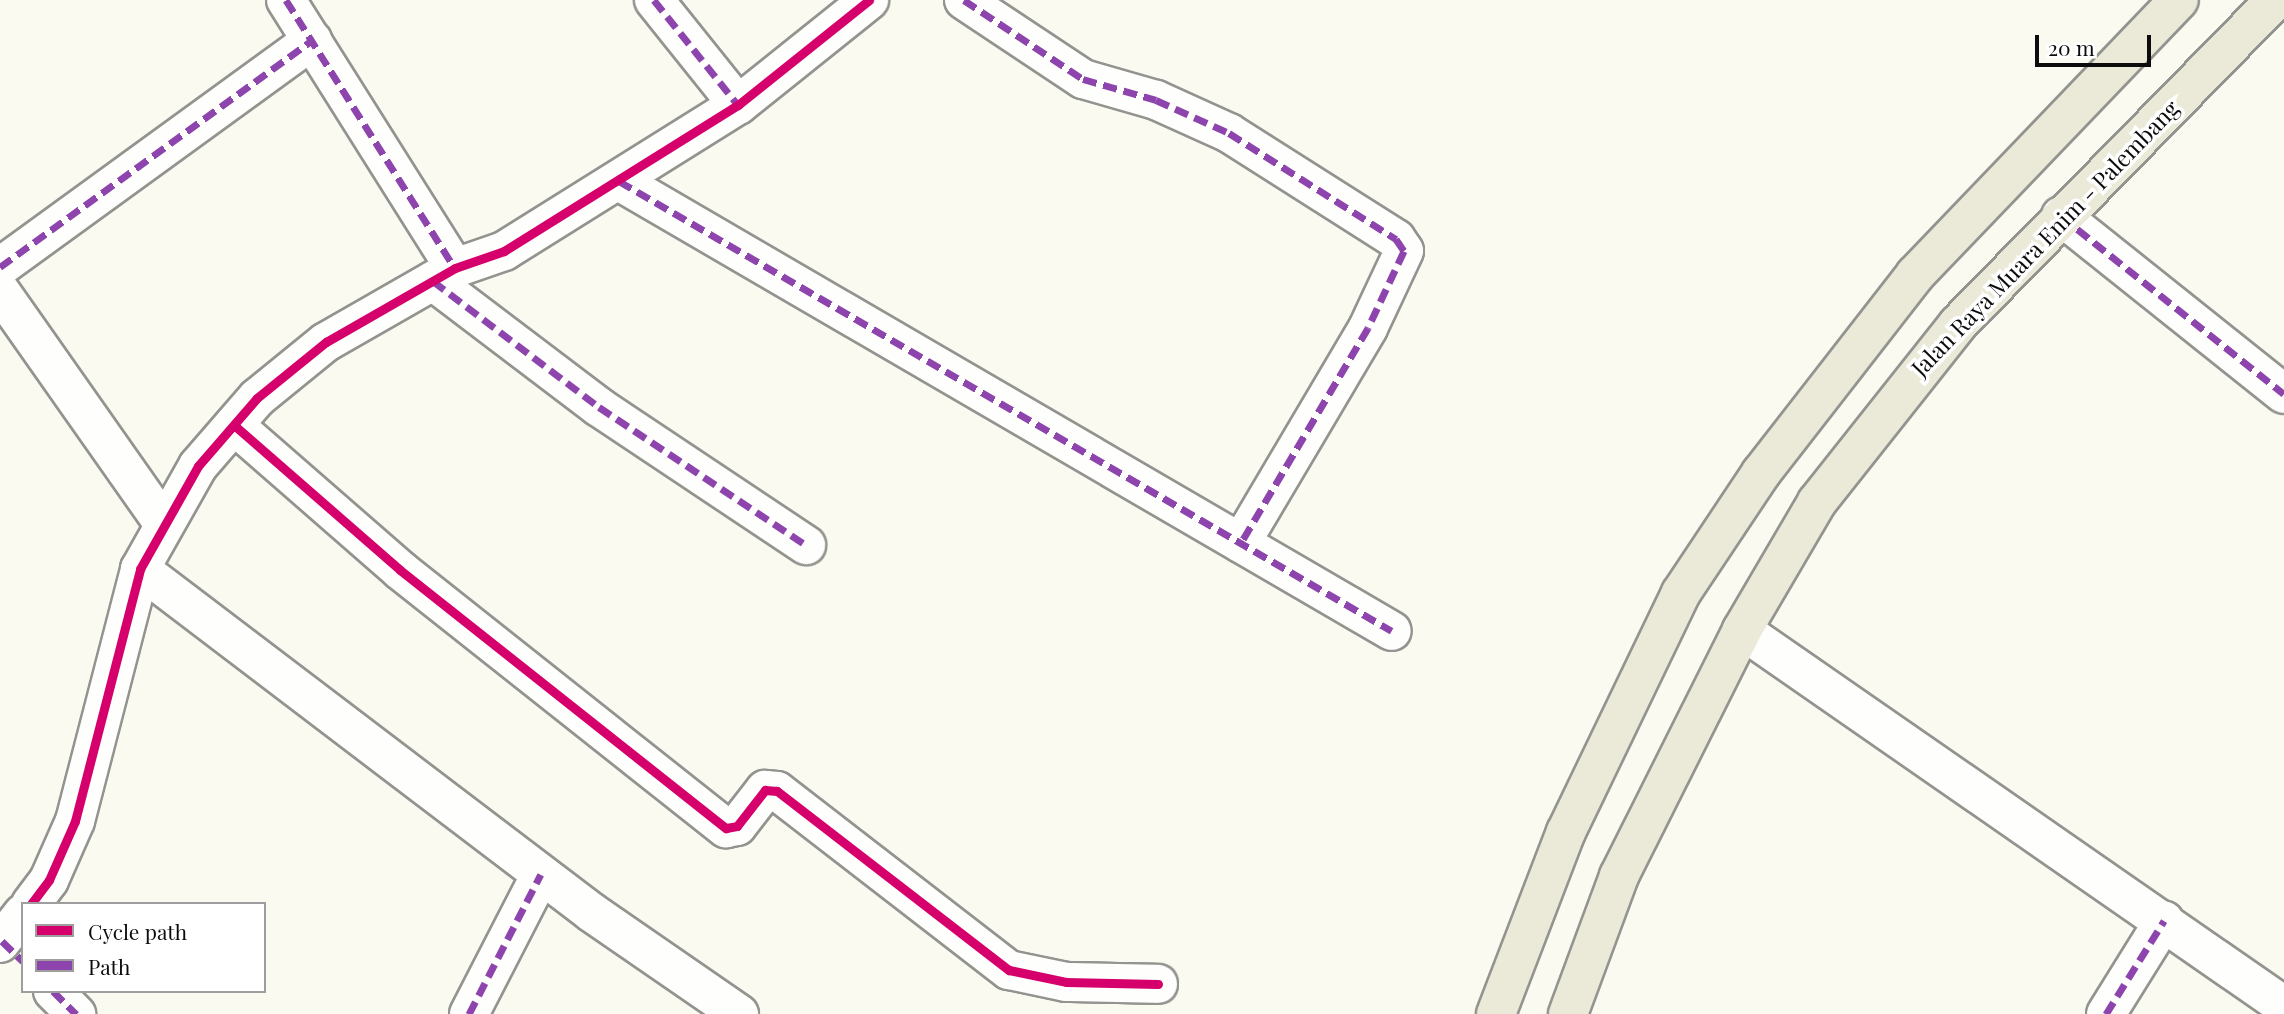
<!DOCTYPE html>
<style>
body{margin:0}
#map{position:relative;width:2284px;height:1014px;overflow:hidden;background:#fafaf0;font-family:"Playfair Display",serif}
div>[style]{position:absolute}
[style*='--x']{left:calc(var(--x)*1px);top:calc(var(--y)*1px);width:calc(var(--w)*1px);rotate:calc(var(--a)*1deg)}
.roads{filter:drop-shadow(2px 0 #93938f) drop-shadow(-2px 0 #93938f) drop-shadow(0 2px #93938f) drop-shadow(0 -2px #93938f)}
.street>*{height:38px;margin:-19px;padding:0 19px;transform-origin:19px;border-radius:19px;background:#fefefd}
.primary>*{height:38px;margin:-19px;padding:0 19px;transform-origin:19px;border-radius:19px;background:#ebead9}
.quiet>*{height:7px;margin-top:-3.5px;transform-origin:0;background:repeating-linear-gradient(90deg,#8e44ad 0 14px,transparent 0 21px)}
.cycleway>*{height:9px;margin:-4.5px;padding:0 4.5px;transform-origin:4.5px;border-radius:4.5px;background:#d6006c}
span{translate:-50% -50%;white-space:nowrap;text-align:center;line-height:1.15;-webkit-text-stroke:7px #fff;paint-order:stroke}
.street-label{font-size:23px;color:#0c0c0c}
.legend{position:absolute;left:21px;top:902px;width:245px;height:91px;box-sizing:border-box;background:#fff;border:2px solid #9e9e9e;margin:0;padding:9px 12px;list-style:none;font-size:21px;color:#0c0c0c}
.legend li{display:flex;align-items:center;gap:14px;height:35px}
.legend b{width:35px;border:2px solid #9e9e9e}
.scale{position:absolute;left:2035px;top:35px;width:116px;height:32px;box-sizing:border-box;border:4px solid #0c0c0c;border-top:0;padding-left:9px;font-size:21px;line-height:24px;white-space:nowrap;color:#0c0c0c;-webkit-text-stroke:5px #fff;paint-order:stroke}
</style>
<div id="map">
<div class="roads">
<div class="street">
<div style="--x:286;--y:0;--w:317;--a:57.8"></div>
<div style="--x:654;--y:0;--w:134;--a:51.3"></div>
<div style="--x:964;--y:0;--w:143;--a:33.6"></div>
<div style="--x:1083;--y:79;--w:76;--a:16"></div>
<div style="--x:1156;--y:100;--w:80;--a:24.3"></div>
<div style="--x:1229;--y:133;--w:198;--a:32.4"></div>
<div style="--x:1396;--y:239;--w:14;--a:56"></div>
<div style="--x:1404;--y:251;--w:85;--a:115.1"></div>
<div style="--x:1368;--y:328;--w:250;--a:120.6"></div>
<div style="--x:619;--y:181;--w:894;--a:30.21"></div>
<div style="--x:2061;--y:216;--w:285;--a:38.6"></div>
<div style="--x:0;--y:267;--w:386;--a:-36"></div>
<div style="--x:433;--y:281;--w:208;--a:37.2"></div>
<div style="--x:599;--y:407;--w:249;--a:33.7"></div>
<div style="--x:0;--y:291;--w:284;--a:54.9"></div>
<div style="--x:234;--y:425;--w:220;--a:41.1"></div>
<div style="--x:400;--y:570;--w:416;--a:38.4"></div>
<div style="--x:726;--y:828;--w:11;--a:-10"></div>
<div style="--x:737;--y:826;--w:46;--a:-52.1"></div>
<div style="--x:765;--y:790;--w:12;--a:5"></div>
<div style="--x:777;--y:791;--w:293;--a:37.7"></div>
<div style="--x:1009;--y:970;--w:58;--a:11.9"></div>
<div style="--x:1066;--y:982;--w:92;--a:1.2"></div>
<div style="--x:140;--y:569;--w:567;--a:37.25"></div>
<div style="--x:591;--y:912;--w:180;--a:34.6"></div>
<div style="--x:1742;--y:630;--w:660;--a:34.75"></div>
<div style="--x:31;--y:904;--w:30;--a:-53"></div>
<div style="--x:49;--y:880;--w:64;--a:-66.2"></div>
<div style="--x:75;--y:821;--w:260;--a:-75.5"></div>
<div style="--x:140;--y:569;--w:118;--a:-60.6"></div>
<div style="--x:198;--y:466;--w:90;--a:-49.1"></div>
<div style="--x:257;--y:398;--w:89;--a:-39.1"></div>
<div style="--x:326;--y:342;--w:149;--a:-29.8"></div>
<div style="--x:455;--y:268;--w:52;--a:-19.1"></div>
<div style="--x:504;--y:251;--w:276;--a:-32"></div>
<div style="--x:738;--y:105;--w:168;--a:-38.7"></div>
<div style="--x:0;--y:943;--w:37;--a:-52"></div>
<div style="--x:53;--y:991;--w:33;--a:45"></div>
<div style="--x:469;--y:1014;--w:157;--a:-62.8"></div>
<div style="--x:2106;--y:1014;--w:110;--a:-58.1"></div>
</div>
<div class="primary">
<div style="--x:1496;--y:1014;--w:195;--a:-69"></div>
<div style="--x:1566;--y:832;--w:265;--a:-64.3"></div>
<div style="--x:1681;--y:593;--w:144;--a:-56.3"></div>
<div style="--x:1761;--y:473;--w:251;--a:-52.1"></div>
<div style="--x:1915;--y:275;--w:381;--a:-46.2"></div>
<div style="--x:1568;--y:1014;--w:147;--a:-69.7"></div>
<div style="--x:1619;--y:876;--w:275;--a:-63.4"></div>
<div style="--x:1742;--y:630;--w:148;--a:-59.6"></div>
<div style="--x:1817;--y:502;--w:227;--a:-51.6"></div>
<div style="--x:1958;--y:324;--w:453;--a:-45.6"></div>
</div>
</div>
<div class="quiet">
<div style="--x:286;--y:0;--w:317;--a:57.8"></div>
<div style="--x:654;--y:0;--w:134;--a:51.3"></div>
<div style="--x:964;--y:0;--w:143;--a:33.6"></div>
<div style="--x:1083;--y:79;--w:76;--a:16"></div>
<div style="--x:1156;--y:100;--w:80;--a:24.3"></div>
<div style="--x:1229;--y:133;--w:198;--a:32.4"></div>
<div style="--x:1396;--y:239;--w:14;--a:56"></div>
<div style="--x:1404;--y:251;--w:85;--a:115.1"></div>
<div style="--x:1368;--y:328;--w:250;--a:120.6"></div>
<div style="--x:619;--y:181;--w:894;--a:30.21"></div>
<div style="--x:2061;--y:216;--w:285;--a:38.6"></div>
<div style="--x:0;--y:267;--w:386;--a:-36"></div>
<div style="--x:433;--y:281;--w:208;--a:37.2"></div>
<div style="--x:599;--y:407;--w:249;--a:33.7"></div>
<div style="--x:2;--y:941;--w:29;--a:44"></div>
<div style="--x:53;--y:991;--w:33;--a:45"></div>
<div style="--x:469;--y:1014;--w:157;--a:-62.8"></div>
<div style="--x:2106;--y:1014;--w:110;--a:-58.1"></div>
</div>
<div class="cycleway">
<div style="--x:234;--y:425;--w:220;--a:41.1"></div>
<div style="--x:400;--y:570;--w:416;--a:38.4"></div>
<div style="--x:726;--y:828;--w:11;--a:-10"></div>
<div style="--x:737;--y:826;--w:46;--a:-52.1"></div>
<div style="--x:765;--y:790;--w:12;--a:5"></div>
<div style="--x:777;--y:791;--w:293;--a:37.7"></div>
<div style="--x:1009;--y:970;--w:58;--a:11.9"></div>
<div style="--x:1066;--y:982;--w:92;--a:1.2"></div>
<div style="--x:31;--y:904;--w:30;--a:-53"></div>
<div style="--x:49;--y:880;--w:64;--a:-66.2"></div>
<div style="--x:75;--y:821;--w:260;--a:-75.5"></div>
<div style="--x:140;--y:569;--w:118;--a:-60.6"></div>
<div style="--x:198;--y:466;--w:90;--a:-49.1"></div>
<div style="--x:257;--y:398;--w:89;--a:-39.1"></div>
<div style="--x:326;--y:342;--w:149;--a:-29.8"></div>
<div style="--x:455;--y:268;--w:52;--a:-19.1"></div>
<div style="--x:504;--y:251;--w:276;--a:-32"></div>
<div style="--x:738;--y:105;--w:168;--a:-38.7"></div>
</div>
<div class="street-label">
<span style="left:2045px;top:238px;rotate:-46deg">Jalan Raya Muara Enim - Palembang</span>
</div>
<ul class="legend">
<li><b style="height:9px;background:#d6006c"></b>Cycle path</li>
<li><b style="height:9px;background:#8e44ad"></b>Path</li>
</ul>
<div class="scale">20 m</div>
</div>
